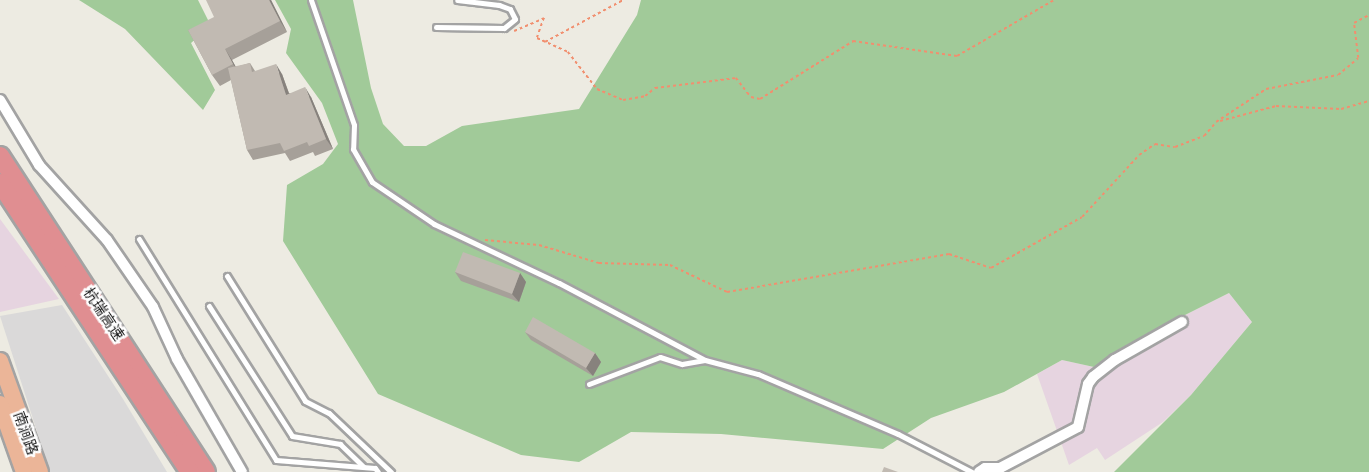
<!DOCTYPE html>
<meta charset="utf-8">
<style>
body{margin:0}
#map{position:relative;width:1369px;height:472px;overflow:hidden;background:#edebe2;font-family:"Noto Sans","Noto Sans SC",sans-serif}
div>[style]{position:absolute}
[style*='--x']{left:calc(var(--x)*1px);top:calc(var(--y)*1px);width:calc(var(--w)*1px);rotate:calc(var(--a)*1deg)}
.residential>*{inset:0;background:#dad9d9}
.industrial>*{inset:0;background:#e6d4e0}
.forest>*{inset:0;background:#a1ca99}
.path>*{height:1.5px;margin-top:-0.75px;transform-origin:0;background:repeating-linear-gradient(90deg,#f18f6f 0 3px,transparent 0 6px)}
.roads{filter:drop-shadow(2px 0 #a3a3a3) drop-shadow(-2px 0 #a3a3a3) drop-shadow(0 2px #a3a3a3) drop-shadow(0 -2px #a3a3a3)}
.service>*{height:5px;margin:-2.5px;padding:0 2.5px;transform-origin:2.5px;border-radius:2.5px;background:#fff}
.minor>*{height:10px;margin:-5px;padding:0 5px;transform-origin:5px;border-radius:5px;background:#fff}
.trunk>*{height:16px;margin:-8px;padding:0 8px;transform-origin:8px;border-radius:8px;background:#ebb598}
.motorway>*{height:18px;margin:-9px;padding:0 9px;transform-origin:9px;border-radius:9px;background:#e08e91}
.wall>*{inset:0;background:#a6a099}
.shaded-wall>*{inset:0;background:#87827d}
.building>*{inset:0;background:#c1bab2}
span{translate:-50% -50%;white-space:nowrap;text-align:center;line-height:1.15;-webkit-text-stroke:5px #fff;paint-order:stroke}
.street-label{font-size:15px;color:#1c1c1c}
</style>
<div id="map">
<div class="residential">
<div style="clip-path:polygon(62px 305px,123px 399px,167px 472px,50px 472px,0 316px)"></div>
</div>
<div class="industrial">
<div style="clip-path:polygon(0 219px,59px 299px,0 312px)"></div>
<div style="clip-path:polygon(1229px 293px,1252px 322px,1191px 395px,1163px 422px,1105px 460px,1097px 448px,1069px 465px,1037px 374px,1062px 360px,1094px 367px,1153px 331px)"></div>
</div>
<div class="forest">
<div style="clip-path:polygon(79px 0,198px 0,211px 26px,191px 43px,215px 90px,203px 110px,125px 29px)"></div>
<div style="clip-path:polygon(275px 0,353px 0,371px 88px,383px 124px,404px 146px,426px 146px,462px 126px,579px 109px,637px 15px,641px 0,1369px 0,1369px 472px,1114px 472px,1191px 395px,1252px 322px,1229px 293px,1153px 331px,1094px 367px,1062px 360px,1004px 392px,931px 418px,883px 449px,721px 434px,631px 432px,579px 462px,521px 455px,378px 394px,283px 241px,287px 185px,323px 164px,338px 144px,322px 103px,286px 53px,291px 29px)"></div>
</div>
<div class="path">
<div style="--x:514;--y:31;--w:33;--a:-23"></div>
<div style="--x:544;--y:18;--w:21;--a:109"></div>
<div style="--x:537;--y:38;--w:34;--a:24"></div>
<div style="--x:568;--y:52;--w:47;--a:51.9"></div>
<div style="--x:597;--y:89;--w:28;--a:23"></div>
<div style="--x:623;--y:100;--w:22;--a:-10"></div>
<div style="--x:645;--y:96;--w:13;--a:-39"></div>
<div style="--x:655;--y:88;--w:82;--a:-7"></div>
<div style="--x:736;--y:78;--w:24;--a:52"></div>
<div style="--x:751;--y:97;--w:9;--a:13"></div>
<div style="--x:760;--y:99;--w:110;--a:-31.9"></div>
<div style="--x:853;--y:41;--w:105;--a:8.2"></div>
<div style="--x:957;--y:56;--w:112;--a:-30"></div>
<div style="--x:545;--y:42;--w:89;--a:-28.3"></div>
<div style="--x:1220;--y:121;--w:58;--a:-15"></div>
<div style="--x:1276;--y:106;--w:65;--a:2.6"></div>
<div style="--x:1341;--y:109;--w:29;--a:-16"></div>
<div style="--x:485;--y:240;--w:54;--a:5.3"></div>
<div style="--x:539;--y:245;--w:63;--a:16.7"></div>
<div style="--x:599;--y:263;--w:71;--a:1.6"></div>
<div style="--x:670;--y:265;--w:63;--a:25.3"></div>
<div style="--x:727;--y:292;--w:225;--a:-9.7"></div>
<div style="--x:949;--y:254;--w:44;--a:18.4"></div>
<div style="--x:991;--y:268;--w:104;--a:-29.3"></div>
<div style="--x:1082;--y:217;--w:84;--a:-47.4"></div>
<div style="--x:1139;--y:155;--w:19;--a:-35"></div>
<div style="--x:1155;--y:144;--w:20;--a:9"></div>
<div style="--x:1175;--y:147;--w:31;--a:-21"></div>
<div style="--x:1204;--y:136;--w:18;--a:-49"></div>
<div style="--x:1216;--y:122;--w:60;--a:-33.4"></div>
<div style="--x:1266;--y:89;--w:73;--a:-11"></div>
<div style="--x:1338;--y:75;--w:26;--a:-40"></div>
<div style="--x:1358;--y:58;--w:35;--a:-97"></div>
<div style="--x:1354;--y:23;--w:17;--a:-28"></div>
</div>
<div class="roads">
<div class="service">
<div style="--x:311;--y:0;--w:132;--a:71"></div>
<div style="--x:354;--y:125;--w:24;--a:92"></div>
<div style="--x:353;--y:149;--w:38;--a:60"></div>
<div style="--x:372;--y:182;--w:75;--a:34.1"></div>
<div style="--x:434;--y:224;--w:138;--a:25.3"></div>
<div style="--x:559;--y:283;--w:165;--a:27.8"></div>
<div style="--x:705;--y:360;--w:55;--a:14.8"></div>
<div style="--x:758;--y:374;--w:152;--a:23.2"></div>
<div style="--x:898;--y:434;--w:83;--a:27.2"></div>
<div style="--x:436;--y:27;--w:68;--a:0.8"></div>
<div style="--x:504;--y:28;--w:14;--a:-39"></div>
<div style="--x:515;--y:19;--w:11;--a:-117"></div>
<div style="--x:510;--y:9;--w:12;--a:-160"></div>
<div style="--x:499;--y:5;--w:42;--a:-173.2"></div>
<div style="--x:139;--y:239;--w:260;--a:58.2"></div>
<div style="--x:276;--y:460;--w:99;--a:4.6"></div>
<div style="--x:375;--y:468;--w:5;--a:53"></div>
<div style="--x:227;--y:276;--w:147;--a:58"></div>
<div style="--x:305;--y:401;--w:27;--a:27"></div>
<div style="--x:329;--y:413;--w:86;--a:43.6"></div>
<div style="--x:209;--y:306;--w:154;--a:57.4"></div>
<div style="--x:292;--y:436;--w:49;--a:9.5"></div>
<div style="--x:340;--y:444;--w:33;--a:44"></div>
<div style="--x:589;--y:384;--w:76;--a:-20.8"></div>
<div style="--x:660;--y:357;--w:23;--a:18"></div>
<div style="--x:682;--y:364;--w:23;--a:-10"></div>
</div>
<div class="minor">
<div style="--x:0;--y:100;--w:76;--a:59"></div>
<div style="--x:39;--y:165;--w:101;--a:47.8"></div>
<div style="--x:107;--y:240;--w:81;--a:55.5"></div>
<div style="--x:153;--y:307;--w:57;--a:65.2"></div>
<div style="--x:177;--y:359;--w:130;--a:60.1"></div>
<div style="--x:979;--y:472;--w:7;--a:-34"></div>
<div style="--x:985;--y:468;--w:15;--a:0"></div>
<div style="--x:1000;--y:468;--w:88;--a:-27.7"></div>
<div style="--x:1078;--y:427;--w:44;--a:-76.9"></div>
<div style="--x:1088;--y:384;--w:9;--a:-54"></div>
<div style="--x:1093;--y:377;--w:28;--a:-38"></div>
<div style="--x:1115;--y:360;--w:77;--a:-29.6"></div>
</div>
<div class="trunk">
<div style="--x:0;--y:361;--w:118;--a:70.2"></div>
<div style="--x:0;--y:404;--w:72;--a:70.6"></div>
</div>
<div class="motorway">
<div style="--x:0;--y:156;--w:377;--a:56.9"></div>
<div style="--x:0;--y:183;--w:346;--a:56.7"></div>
</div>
</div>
<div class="wall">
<div style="clip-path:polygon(271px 0,287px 32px,232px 60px,236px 67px,250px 63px,255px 71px,282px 74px,289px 93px,311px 97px,333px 149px,315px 156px,313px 152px,290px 161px,285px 153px,253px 160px,247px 150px,231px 80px,220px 86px,212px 75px,188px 30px)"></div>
<div style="clip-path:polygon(455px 272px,520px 273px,526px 282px,519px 302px,461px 281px)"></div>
<div style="clip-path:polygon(525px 332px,595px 353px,601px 362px,593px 376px,531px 340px)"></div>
</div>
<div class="shaded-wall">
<div style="clip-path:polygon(269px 0,271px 0,287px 32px,280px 21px)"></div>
<div style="clip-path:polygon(225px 49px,232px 60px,240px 75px,233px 64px)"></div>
<div style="clip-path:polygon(276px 64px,282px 74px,293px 105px,286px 95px)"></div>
<div style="clip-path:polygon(305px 87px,311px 97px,333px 149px,326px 139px)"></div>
<div style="clip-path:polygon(520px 273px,526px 282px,519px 302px,512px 294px)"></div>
<div style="clip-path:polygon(595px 353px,601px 362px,593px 376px,586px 368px)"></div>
</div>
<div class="building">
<div style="clip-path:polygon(206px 0,269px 0,280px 21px,225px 49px,233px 64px,212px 75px,188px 30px,214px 17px)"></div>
<div style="clip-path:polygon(250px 63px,252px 72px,276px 64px,286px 95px,305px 87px,326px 139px,309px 146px,307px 142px,284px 151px,280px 143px,247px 150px,228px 68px)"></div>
<div style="clip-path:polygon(463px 252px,520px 273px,512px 294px,455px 272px)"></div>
<div style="clip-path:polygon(533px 317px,595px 353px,586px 368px,525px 332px)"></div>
<div style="clip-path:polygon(884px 467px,898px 472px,882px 472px)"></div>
</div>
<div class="street-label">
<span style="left:104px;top:314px;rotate:56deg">杭瑞高速</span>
<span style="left:26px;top:433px;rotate:70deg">南涧路</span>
</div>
</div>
